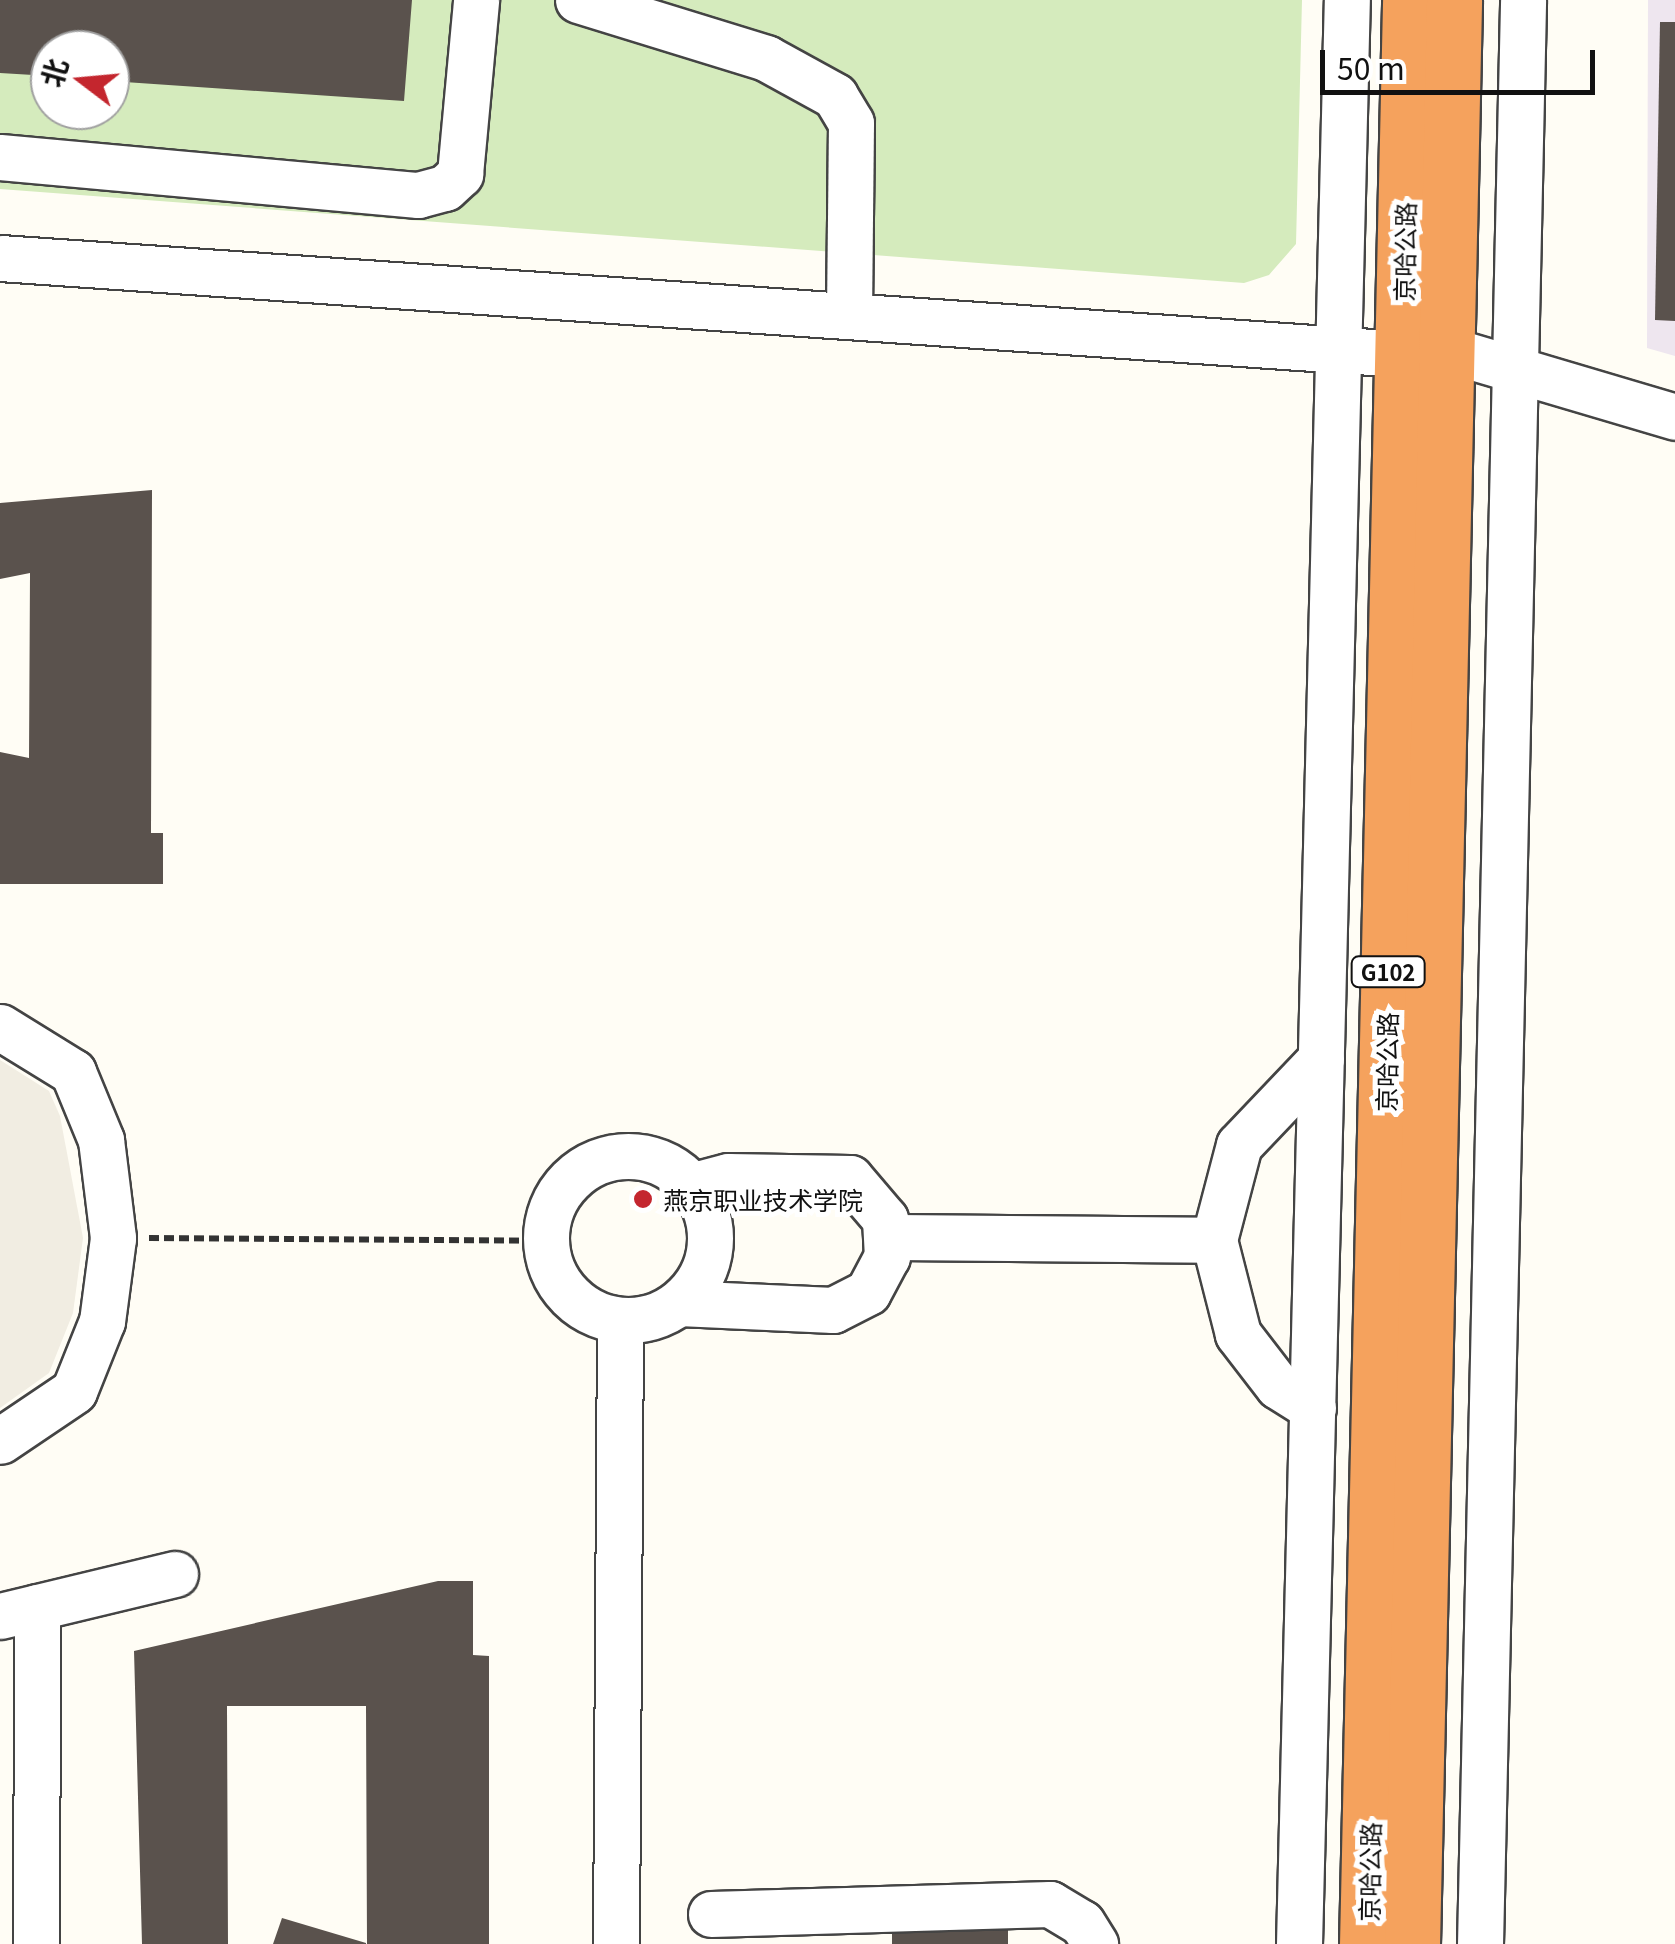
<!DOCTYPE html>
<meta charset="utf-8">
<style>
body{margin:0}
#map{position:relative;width:1675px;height:1944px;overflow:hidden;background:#fffdf5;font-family:Georgia,"Noto Sans SC",serif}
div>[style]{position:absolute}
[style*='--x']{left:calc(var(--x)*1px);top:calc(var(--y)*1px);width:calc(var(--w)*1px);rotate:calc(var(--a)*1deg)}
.industrial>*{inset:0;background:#eee6ef}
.green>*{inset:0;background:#d5ebbd}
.plaza>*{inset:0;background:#f1ede2}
.building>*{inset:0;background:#5a524d}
.path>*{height:6px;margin-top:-3px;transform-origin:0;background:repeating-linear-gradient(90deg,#333 0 10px,transparent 0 15px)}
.roads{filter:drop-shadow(2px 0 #444) drop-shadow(-2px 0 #444) drop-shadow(0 2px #444) drop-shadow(0 -2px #444)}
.minor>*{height:45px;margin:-22.5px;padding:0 22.5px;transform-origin:22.5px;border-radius:22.5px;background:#fff}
.minor>.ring{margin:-22.5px;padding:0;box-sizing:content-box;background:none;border:45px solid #fff;border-radius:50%}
.highway>*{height:55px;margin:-27.5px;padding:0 27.5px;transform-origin:27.5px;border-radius:27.5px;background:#f5a25d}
.dots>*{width:28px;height:28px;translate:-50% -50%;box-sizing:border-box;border:5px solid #fff;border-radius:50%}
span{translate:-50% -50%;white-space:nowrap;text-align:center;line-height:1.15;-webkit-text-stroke:10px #fff;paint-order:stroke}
.shield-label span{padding:2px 8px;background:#fff;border:2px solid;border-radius:8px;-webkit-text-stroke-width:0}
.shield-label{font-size:22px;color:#111;font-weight:700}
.street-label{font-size:25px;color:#111}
.poi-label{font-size:25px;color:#111}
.left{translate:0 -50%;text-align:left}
.north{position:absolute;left:30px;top:30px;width:100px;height:100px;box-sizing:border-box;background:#fff;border:2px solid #a0a0a0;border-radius:50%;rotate:286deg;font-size:28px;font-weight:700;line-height:40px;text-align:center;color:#111}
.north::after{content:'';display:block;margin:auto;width:35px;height:45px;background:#c4262e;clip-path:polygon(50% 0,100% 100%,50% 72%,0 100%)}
.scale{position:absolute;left:1320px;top:50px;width:275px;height:45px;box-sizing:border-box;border:5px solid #111;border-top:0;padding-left:12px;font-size:30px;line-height:35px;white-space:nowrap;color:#111;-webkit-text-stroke:8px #fff;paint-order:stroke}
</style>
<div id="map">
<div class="industrial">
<div style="clip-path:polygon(1648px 0,1675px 0,1675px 356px,1647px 348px)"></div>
</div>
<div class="green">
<div style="clip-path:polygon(evenodd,0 0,1302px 0,1296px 244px,1269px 275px,1244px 283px,0 189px,0 0,50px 50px,110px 50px,110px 110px,50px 110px,50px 50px)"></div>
</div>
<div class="plaza">
<div style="clip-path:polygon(0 1060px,49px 1091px,60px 1116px,83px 1238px,73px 1313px,49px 1373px,0 1408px)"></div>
</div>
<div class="building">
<div style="clip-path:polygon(0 0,412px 0,404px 101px,110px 81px,110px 50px,50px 50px,50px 76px,0 73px)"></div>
<div style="clip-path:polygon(1660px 22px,1675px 22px,1675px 321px,1655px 320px)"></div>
<div style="clip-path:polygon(152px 490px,151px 833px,163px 833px,163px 884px,0 884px,0 752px,29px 758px,30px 573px,0 579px,0 503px)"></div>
<div style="clip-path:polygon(438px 1581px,473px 1581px,473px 1655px,489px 1656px,489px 1944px,367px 1944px,366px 1706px,227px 1706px,228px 1944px,142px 1944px,134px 1651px)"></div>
<div style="clip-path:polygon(282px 1918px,366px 1943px,366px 1944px,273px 1944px)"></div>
<div style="clip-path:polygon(892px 1926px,1008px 1926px,1008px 1944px,892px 1944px)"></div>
</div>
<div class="path">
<div style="--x:149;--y:1238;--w:397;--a:0.4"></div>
</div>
<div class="roads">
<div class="minor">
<div style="--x:578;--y:0;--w:197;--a:17.1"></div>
<div style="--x:766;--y:58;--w:79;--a:28.8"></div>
<div style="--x:835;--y:96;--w:31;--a:59"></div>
<div style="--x:851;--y:123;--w:193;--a:90.6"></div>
<div style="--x:0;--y:157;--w:420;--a:5.2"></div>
<div style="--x:418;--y:195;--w:28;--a:-15"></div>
<div style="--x:445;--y:188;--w:21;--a:-43"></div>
<div style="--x:460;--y:174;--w:175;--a:-84.7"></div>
<div style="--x:0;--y:258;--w:1404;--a:3.92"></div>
<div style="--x:1446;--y:349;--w:239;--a:16.5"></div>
<div style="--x:0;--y:1027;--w:86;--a:31.7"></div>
<div style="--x:73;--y:1072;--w:74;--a:67.6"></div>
<div style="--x:101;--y:1140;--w:99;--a:83"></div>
<div style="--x:113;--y:1238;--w:84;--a:97.5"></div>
<div style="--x:102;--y:1321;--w:75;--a:111.8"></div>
<div style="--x:74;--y:1391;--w:89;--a:146"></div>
<div class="ring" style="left:546px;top:1156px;width:119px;height:119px"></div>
<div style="--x:889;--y:1237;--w:325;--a:0.5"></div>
<div style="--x:679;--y:1303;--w:154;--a:2.6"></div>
<div style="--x:833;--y:1310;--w:39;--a:-27"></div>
<div style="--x:868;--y:1292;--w:40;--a:-62"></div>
<div style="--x:887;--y:1257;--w:38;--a:-93"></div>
<div style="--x:885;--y:1219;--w:54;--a:-130.5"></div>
<div style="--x:850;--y:1178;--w:122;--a:-179.1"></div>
<div style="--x:728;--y:1176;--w:38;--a:165"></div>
<div style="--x:1313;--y:1408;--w:41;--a:-147.8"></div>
<div style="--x:1278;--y:1386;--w:66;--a:-127.6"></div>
<div style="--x:1238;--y:1334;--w:97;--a:-104.3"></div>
<div style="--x:1214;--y:1240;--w:98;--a:-75.3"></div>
<div style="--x:1239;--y:1145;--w:119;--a:-46.4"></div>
<div style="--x:0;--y:1616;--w:180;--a:-13.5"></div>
<div style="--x:711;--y:1914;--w:339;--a:-1.7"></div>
<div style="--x:1050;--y:1904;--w:37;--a:31"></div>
<div style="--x:1082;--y:1923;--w:25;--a:58"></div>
<div style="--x:36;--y:1944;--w:337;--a:-89.8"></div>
<div style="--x:616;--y:1944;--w:624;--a:-89.63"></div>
<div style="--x:1299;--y:1944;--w:1945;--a:-88.59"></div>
<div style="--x:1480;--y:1944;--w:1944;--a:-88.73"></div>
</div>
<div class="highway">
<div style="--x:1367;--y:1944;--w:1944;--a:-88.73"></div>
<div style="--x:1412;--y:1944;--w:1944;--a:-88.76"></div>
</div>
</div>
<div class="dots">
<div style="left:643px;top:1199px;background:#c4262e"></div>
</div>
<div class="shield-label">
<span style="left:1388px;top:972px">G102</span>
</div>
<div class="street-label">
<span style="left:1404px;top:252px;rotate:-89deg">京哈公路</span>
<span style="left:1386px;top:1062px;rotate:-89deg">京哈公路</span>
<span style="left:1369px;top:1872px;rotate:-89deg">京哈公路</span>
</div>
<div class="poi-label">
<span class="left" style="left:663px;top:1199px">燕京职业技术学院</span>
</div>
<div class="north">北</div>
<div class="scale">50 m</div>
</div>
